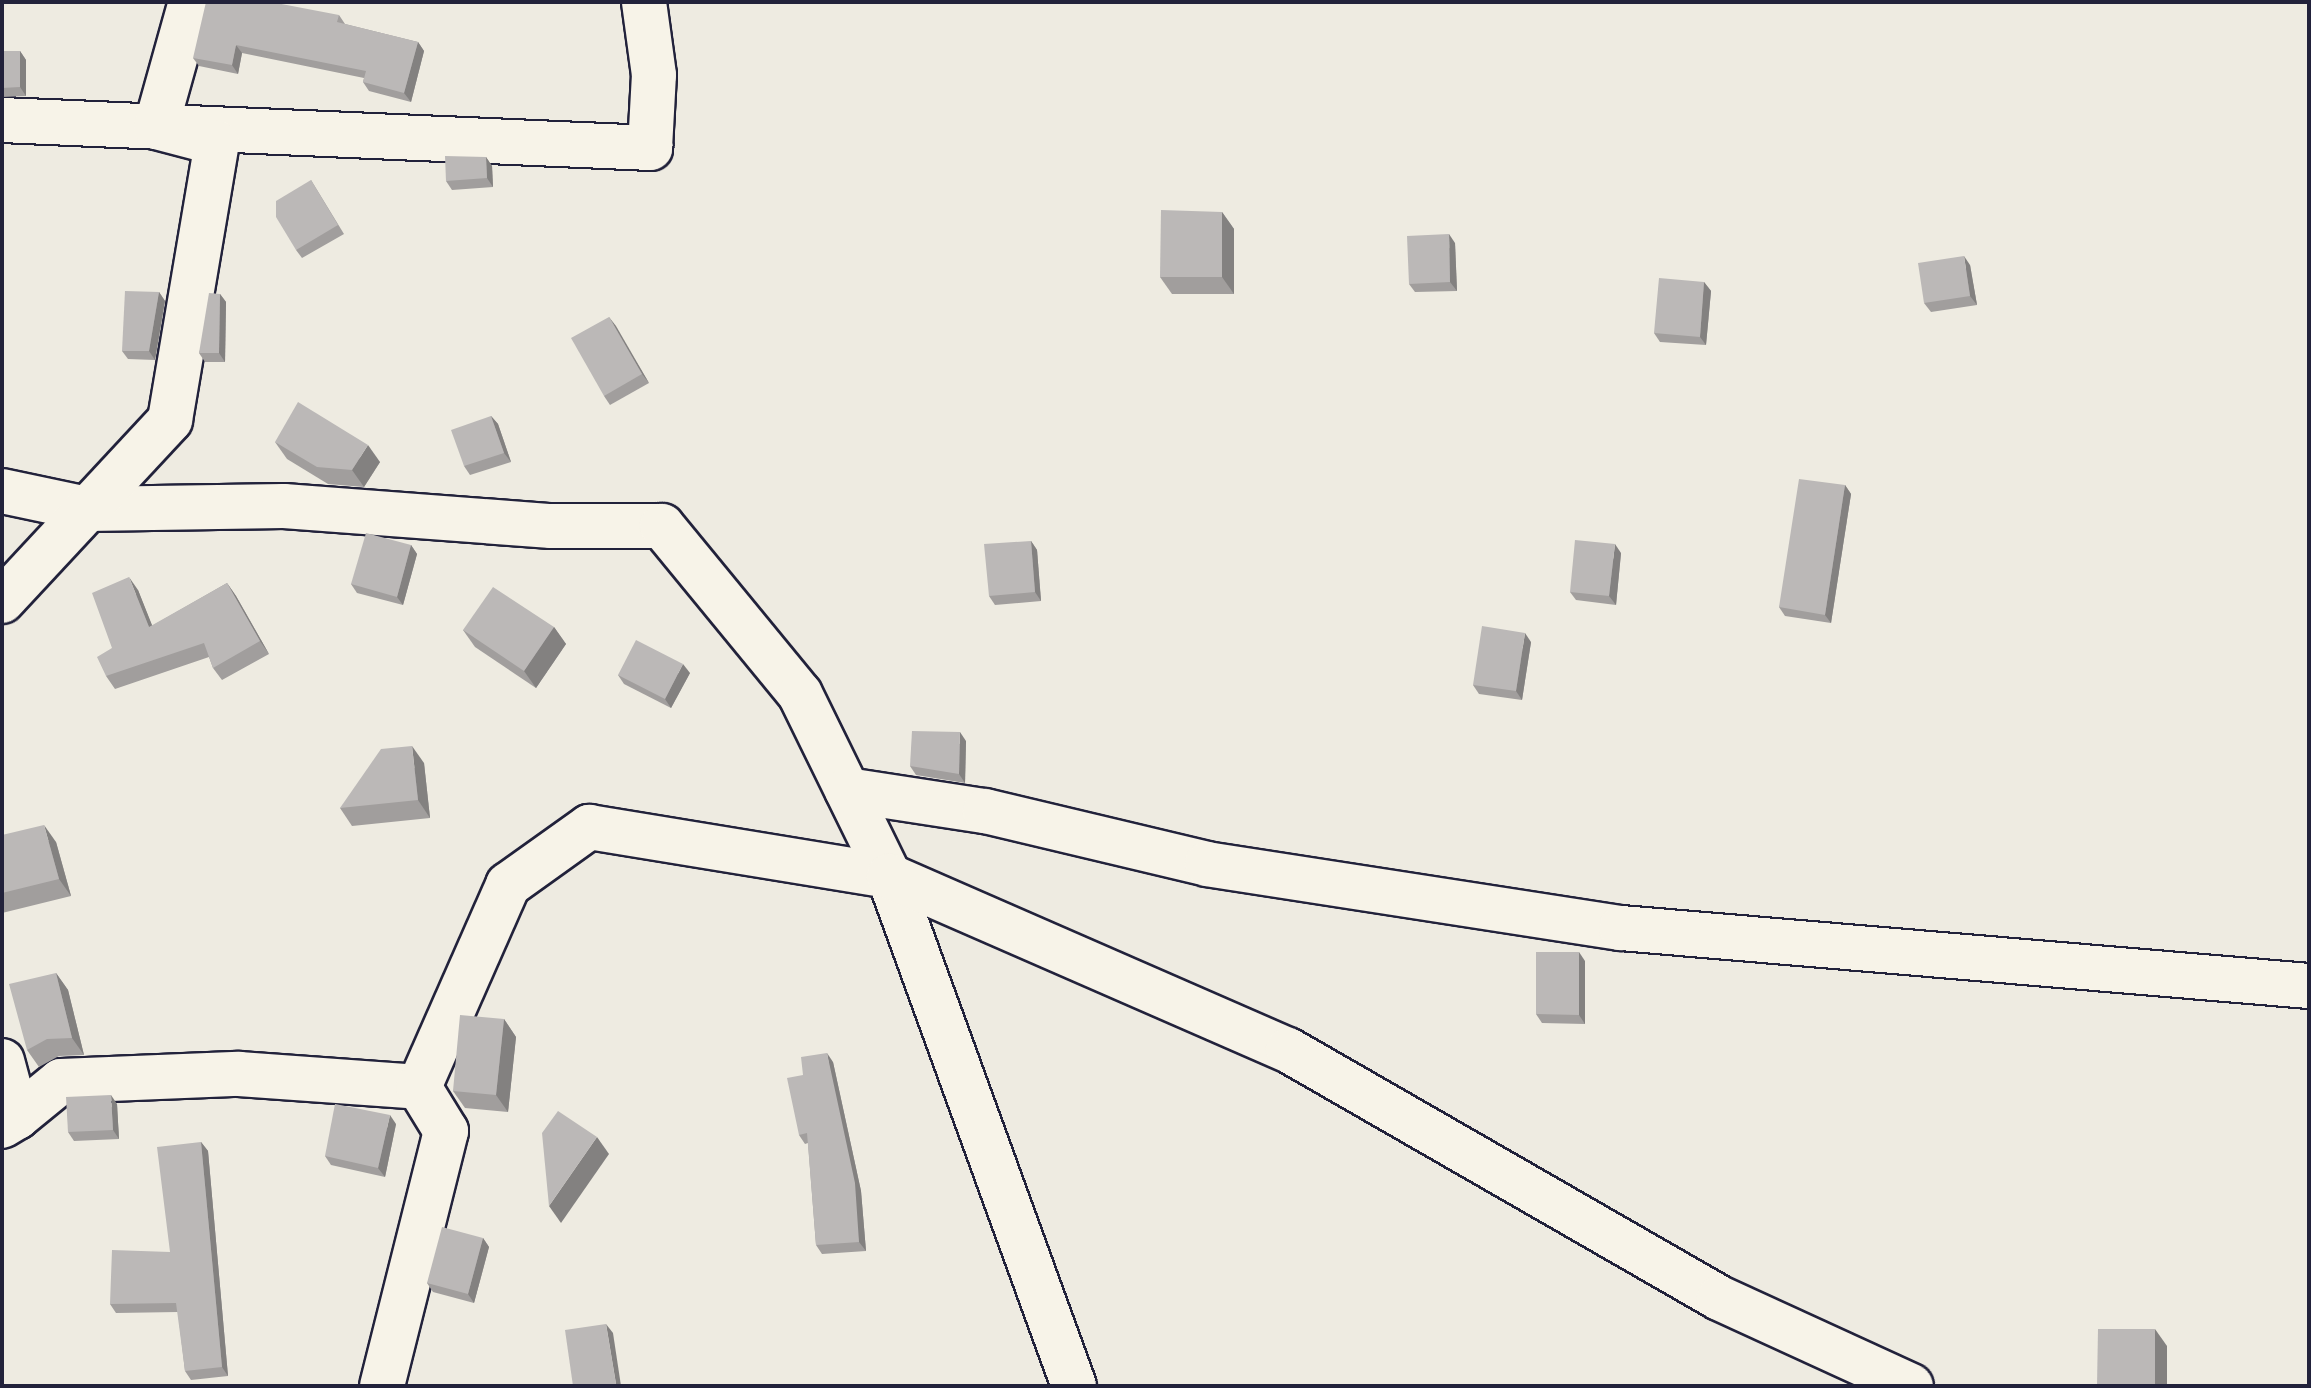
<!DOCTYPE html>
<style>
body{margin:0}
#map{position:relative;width:2311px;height:1388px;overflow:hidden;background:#eeebe1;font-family:Itim,sans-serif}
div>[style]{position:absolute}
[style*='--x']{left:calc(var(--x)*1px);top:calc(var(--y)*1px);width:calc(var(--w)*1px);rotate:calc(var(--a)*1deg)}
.roads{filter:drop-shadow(2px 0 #22223b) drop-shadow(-2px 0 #22223b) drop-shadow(0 2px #22223b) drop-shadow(0 -2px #22223b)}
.minor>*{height:44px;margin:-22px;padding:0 22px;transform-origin:22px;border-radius:22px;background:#f7f3e8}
.wall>*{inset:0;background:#a19e9d}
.shaded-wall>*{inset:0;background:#838180}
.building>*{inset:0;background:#bbb8b7}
span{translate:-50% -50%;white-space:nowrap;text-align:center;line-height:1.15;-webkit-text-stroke:6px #f7f3e8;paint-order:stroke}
.frame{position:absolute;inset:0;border:4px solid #22223b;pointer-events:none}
</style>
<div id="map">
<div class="roads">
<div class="minor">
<div style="--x:2;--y:120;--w:649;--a:2.47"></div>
<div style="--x:650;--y:148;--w:73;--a:-86.9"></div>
<div style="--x:654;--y:75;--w:74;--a:-97.8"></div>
<div style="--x:2;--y:491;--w:87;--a:12"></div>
<div style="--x:87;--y:509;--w:197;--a:-0.9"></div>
<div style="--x:284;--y:506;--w:268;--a:4.3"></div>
<div style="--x:551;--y:526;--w:111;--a:0"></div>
<div style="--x:662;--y:526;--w:217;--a:50.6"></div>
<div style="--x:800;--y:694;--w:203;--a:63.9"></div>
<div style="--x:889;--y:876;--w:543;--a:70.06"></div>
<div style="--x:2;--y:601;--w:247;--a:-47.1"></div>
<div style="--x:170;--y:420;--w:281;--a:-80.4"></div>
<div style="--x:217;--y:143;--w:63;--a:-165.3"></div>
<div style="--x:156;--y:127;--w:130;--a:-74.4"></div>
<div style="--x:847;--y:790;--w:140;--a:8.7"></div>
<div style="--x:985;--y:811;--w:228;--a:13.4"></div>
<div style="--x:1207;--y:864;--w:419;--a:8.8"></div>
<div style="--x:1621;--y:928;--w:690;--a:4.82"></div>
<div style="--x:2;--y:1061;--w:58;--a:75"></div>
<div style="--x:17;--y:1117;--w:17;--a:149"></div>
<div style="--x:17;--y:1117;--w:57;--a:-39.3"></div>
<div style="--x:61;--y:1081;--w:178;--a:-2.3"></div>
<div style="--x:239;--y:1074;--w:180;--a:4.1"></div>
<div style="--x:419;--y:1087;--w:221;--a:-66.2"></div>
<div style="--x:508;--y:885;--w:100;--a:-35.6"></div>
<div style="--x:589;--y:827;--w:304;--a:9.3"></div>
<div style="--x:889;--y:876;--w:435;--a:23.6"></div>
<div style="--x:1288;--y:1050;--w:497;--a:29.9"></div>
<div style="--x:1719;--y:1298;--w:211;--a:24.6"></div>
<div style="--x:382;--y:1386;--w:263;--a:-75.9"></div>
<div style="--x:446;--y:1131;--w:52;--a:-121.5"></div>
</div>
</div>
<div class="wall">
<div style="clip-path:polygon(339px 15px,345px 24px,418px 42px,424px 51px,411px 102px,369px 91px,363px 82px,364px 78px,242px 53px,238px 74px,199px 66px,193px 58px)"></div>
<div style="clip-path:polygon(2px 51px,20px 51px,26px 60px,26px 96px,2px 97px)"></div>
<div style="clip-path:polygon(486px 157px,492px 166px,493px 187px,452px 190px,446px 181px)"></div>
<div style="clip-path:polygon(311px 180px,344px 234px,302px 258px,296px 250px)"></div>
<div style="clip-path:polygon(1222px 212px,1234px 229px,1234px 294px,1172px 294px,1160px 277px)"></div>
<div style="clip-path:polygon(1455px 243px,1457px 291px,1415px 292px,1409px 284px)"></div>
<div style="clip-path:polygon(1970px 265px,1977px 305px,1931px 312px,1924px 303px)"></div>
<div style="clip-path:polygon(1704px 282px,1711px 291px,1706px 345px,1660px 342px,1654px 333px)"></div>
<div style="clip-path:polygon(159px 292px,165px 301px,155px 360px,128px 359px,122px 351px)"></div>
<div style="clip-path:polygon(220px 294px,226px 302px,225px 362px,205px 362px,199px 353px)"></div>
<div style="clip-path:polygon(609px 317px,649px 383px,610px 405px,604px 396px)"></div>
<div style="clip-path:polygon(491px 416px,498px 424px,511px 462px,470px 475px,464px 466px)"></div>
<div style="clip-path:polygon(275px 442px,380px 462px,364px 487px,328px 484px,287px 459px)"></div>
<div style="clip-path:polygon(1845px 485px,1851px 494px,1831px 623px,1785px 616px,1779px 607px)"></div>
<div style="clip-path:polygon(1031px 541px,1037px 550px,1041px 601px,995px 605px,989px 596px)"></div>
<div style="clip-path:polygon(411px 545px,417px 554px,403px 605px,357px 593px,351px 584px)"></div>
<div style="clip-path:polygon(1621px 553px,1616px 605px,1576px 600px,1570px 592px)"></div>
<div style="clip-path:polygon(227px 583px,236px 596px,269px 654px,222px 680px,213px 668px,209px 657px,115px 689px,106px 676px,112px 648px,138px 590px,152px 626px)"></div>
<div style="clip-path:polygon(554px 627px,566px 644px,536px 688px,475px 647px,463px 630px)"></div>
<div style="clip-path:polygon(1531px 642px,1522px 700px,1479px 694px,1473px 685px)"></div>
<div style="clip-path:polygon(690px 673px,671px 708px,624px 684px,618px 675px)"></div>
<div style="clip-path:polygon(966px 741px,965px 783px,916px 775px,910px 766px)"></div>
<div style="clip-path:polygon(424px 763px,430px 818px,352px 826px,340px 808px)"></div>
<div style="clip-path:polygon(2px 835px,56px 842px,71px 896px,2px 913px)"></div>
<div style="clip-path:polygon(1585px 961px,1585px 1024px,1542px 1023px,1536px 1014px)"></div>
<div style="clip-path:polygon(56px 973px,68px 990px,84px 1055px,59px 1056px,39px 1067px,27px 1050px)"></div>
<div style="clip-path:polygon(504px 1019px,516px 1037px,508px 1112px,465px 1108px,453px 1091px)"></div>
<div style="clip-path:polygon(833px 1062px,861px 1191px,866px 1251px,822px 1254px,816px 1245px,808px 1143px,805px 1144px,799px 1135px,803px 1075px)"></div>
<div style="clip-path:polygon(117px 1104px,119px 1139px,74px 1141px,68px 1132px)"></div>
<div style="clip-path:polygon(396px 1124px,385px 1177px,331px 1165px,325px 1156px)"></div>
<div style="clip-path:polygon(201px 1142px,208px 1151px,228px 1376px,191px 1380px,185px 1371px,178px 1312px,116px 1313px,110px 1304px,170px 1252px)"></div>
<div style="clip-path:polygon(483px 1238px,489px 1247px,474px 1303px,433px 1292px,427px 1283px)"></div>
</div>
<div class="shaded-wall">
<div style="clip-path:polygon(418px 42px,424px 51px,411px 102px,404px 93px)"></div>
<div style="clip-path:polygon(236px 45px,242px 53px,238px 74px,232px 65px)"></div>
<div style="clip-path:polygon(20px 51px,26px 60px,26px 96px,20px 87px)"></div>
<div style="clip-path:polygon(486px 157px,492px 166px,493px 187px,487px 178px)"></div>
<div style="clip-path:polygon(1222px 212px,1234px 229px,1234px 294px,1222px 277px)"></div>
<div style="clip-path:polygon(1449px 234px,1455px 243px,1457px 291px,1450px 282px)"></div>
<div style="clip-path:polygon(1964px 256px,1970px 265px,1977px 305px,1970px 296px)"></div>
<div style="clip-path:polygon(1704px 282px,1711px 291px,1706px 345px,1700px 337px)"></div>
<div style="clip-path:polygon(159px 292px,165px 301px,155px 360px,149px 351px)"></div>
<div style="clip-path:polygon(220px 294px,226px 302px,225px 362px,219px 353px)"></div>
<div style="clip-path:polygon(609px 317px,616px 326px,649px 383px,642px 374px)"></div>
<div style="clip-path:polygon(491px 416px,498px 424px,511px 462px,504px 453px)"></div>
<div style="clip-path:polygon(368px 445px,380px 462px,364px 487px,352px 470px)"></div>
<div style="clip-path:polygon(1845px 485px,1851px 494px,1831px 623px,1825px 615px)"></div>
<div style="clip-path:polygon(1031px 541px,1037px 550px,1041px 601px,1035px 592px)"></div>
<div style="clip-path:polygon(1615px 544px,1621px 553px,1616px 605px,1609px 596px)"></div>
<div style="clip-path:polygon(411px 545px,417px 554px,403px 605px,397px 597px)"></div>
<div style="clip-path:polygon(129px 577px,138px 590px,158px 640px,149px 627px)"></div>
<div style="clip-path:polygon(227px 583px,236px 596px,269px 654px,260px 641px)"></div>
<div style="clip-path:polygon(554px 627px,566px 644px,536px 688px,524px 671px)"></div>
<div style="clip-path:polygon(1525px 633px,1531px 642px,1522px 700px,1516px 691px)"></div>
<div style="clip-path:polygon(683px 664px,690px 673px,671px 708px,665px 699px)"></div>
<div style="clip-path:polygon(960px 732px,966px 741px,965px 783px,959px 774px)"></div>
<div style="clip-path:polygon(412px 746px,424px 763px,430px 818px,418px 800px)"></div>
<div style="clip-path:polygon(44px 825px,56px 842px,71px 896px,59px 879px)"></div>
<div style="clip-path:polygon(1579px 952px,1585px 961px,1585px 1024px,1579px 1015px)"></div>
<div style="clip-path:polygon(56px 973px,68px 990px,84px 1055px,72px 1038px)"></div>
<div style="clip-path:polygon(504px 1019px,516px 1037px,508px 1112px,496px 1095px)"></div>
<div style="clip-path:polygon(827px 1053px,833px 1062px,861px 1191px,866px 1251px,859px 1242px)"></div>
<div style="clip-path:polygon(111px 1095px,117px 1104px,119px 1139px,113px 1130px)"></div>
<div style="clip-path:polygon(390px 1115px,396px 1124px,385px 1177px,378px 1168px)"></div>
<div style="clip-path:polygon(597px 1137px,609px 1154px,561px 1223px,549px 1206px)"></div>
<div style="clip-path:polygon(201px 1142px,208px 1151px,228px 1376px,222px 1367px)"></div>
<div style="clip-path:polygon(483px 1238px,489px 1247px,474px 1303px,468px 1294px)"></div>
<div style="clip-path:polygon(606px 1324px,613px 1333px,621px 1386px,617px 1386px,616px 1384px)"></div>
<div style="clip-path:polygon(2155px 1329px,2167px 1346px,2167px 1386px,2155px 1386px)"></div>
</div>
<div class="building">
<div style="clip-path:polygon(206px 2px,271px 2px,339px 15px,337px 22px,418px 42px,404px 93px,363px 82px,366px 71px,236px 45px,232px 65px,193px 58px)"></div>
<div style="clip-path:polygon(2px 51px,20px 51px,20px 87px,2px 88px)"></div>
<div style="clip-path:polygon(445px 156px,486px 157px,487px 178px,446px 181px)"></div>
<div style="clip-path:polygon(311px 180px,338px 225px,296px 250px,276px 217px,276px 201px)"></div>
<div style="clip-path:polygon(1161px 210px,1222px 212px,1222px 277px,1160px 277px)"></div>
<div style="clip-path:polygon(1449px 234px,1450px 282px,1409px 284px,1407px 236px)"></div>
<div style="clip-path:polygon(1964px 256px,1970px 296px,1924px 303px,1918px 263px)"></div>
<div style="clip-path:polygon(1659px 278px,1704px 282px,1700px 337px,1654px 333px)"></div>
<div style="clip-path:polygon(125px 291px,159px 292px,149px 351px,122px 351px)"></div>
<div style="clip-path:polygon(209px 293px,220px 294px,219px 353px,199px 353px)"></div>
<div style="clip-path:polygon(609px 317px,642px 374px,604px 396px,571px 338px)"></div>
<div style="clip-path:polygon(298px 402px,368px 445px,352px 470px,317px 467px,275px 442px)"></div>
<div style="clip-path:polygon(491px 416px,504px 453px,464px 466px,451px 430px)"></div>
<div style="clip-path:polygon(1799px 479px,1845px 485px,1825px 615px,1779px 607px)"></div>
<div style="clip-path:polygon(366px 533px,411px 545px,397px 597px,351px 584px)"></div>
<div style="clip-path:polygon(1575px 540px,1615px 544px,1609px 596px,1570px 592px)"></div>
<div style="clip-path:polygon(1031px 541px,1035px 592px,989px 596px,984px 544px)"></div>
<div style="clip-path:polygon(129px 577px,149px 627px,227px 583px,260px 641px,213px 668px,204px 643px,106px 676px,97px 657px,112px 648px,92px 593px)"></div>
<div style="clip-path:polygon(493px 587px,554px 627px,524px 671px,463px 630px)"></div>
<div style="clip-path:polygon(1482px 626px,1525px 633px,1516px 691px,1473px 685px)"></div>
<div style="clip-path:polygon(636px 640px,683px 664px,665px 699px,618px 675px)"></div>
<div style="clip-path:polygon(912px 731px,960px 732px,959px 774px,910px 766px)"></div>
<div style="clip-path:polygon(412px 746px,418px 800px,340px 808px,381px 749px)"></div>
<div style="clip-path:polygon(44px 825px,59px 879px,2px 893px,2px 835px)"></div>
<div style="clip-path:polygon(1536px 952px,1579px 952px,1579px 1015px,1536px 1014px)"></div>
<div style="clip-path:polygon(56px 973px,72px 1038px,47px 1039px,27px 1050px,9px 984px)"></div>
<div style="clip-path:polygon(460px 1015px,504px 1019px,496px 1095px,453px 1091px)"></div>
<div style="clip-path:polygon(827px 1053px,855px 1183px,859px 1242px,816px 1245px,807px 1133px,799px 1135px,787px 1078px,803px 1075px,801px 1057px)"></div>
<div style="clip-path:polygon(111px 1095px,113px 1130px,68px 1132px,66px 1097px)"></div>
<div style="clip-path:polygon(335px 1104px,390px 1115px,378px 1168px,325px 1156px)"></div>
<div style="clip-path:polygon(558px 1111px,597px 1137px,549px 1206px,542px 1133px)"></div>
<div style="clip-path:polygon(201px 1142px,222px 1367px,185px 1371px,176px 1303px,110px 1304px,112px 1250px,170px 1252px,157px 1147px)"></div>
<div style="clip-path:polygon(442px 1227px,483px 1238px,468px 1294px,427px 1283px)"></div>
<div style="clip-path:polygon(606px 1324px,616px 1384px,605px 1386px,573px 1386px,565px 1330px)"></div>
<div style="clip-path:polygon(2098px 1329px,2155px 1329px,2155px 1386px,2097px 1386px)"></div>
</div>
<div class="frame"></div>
</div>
